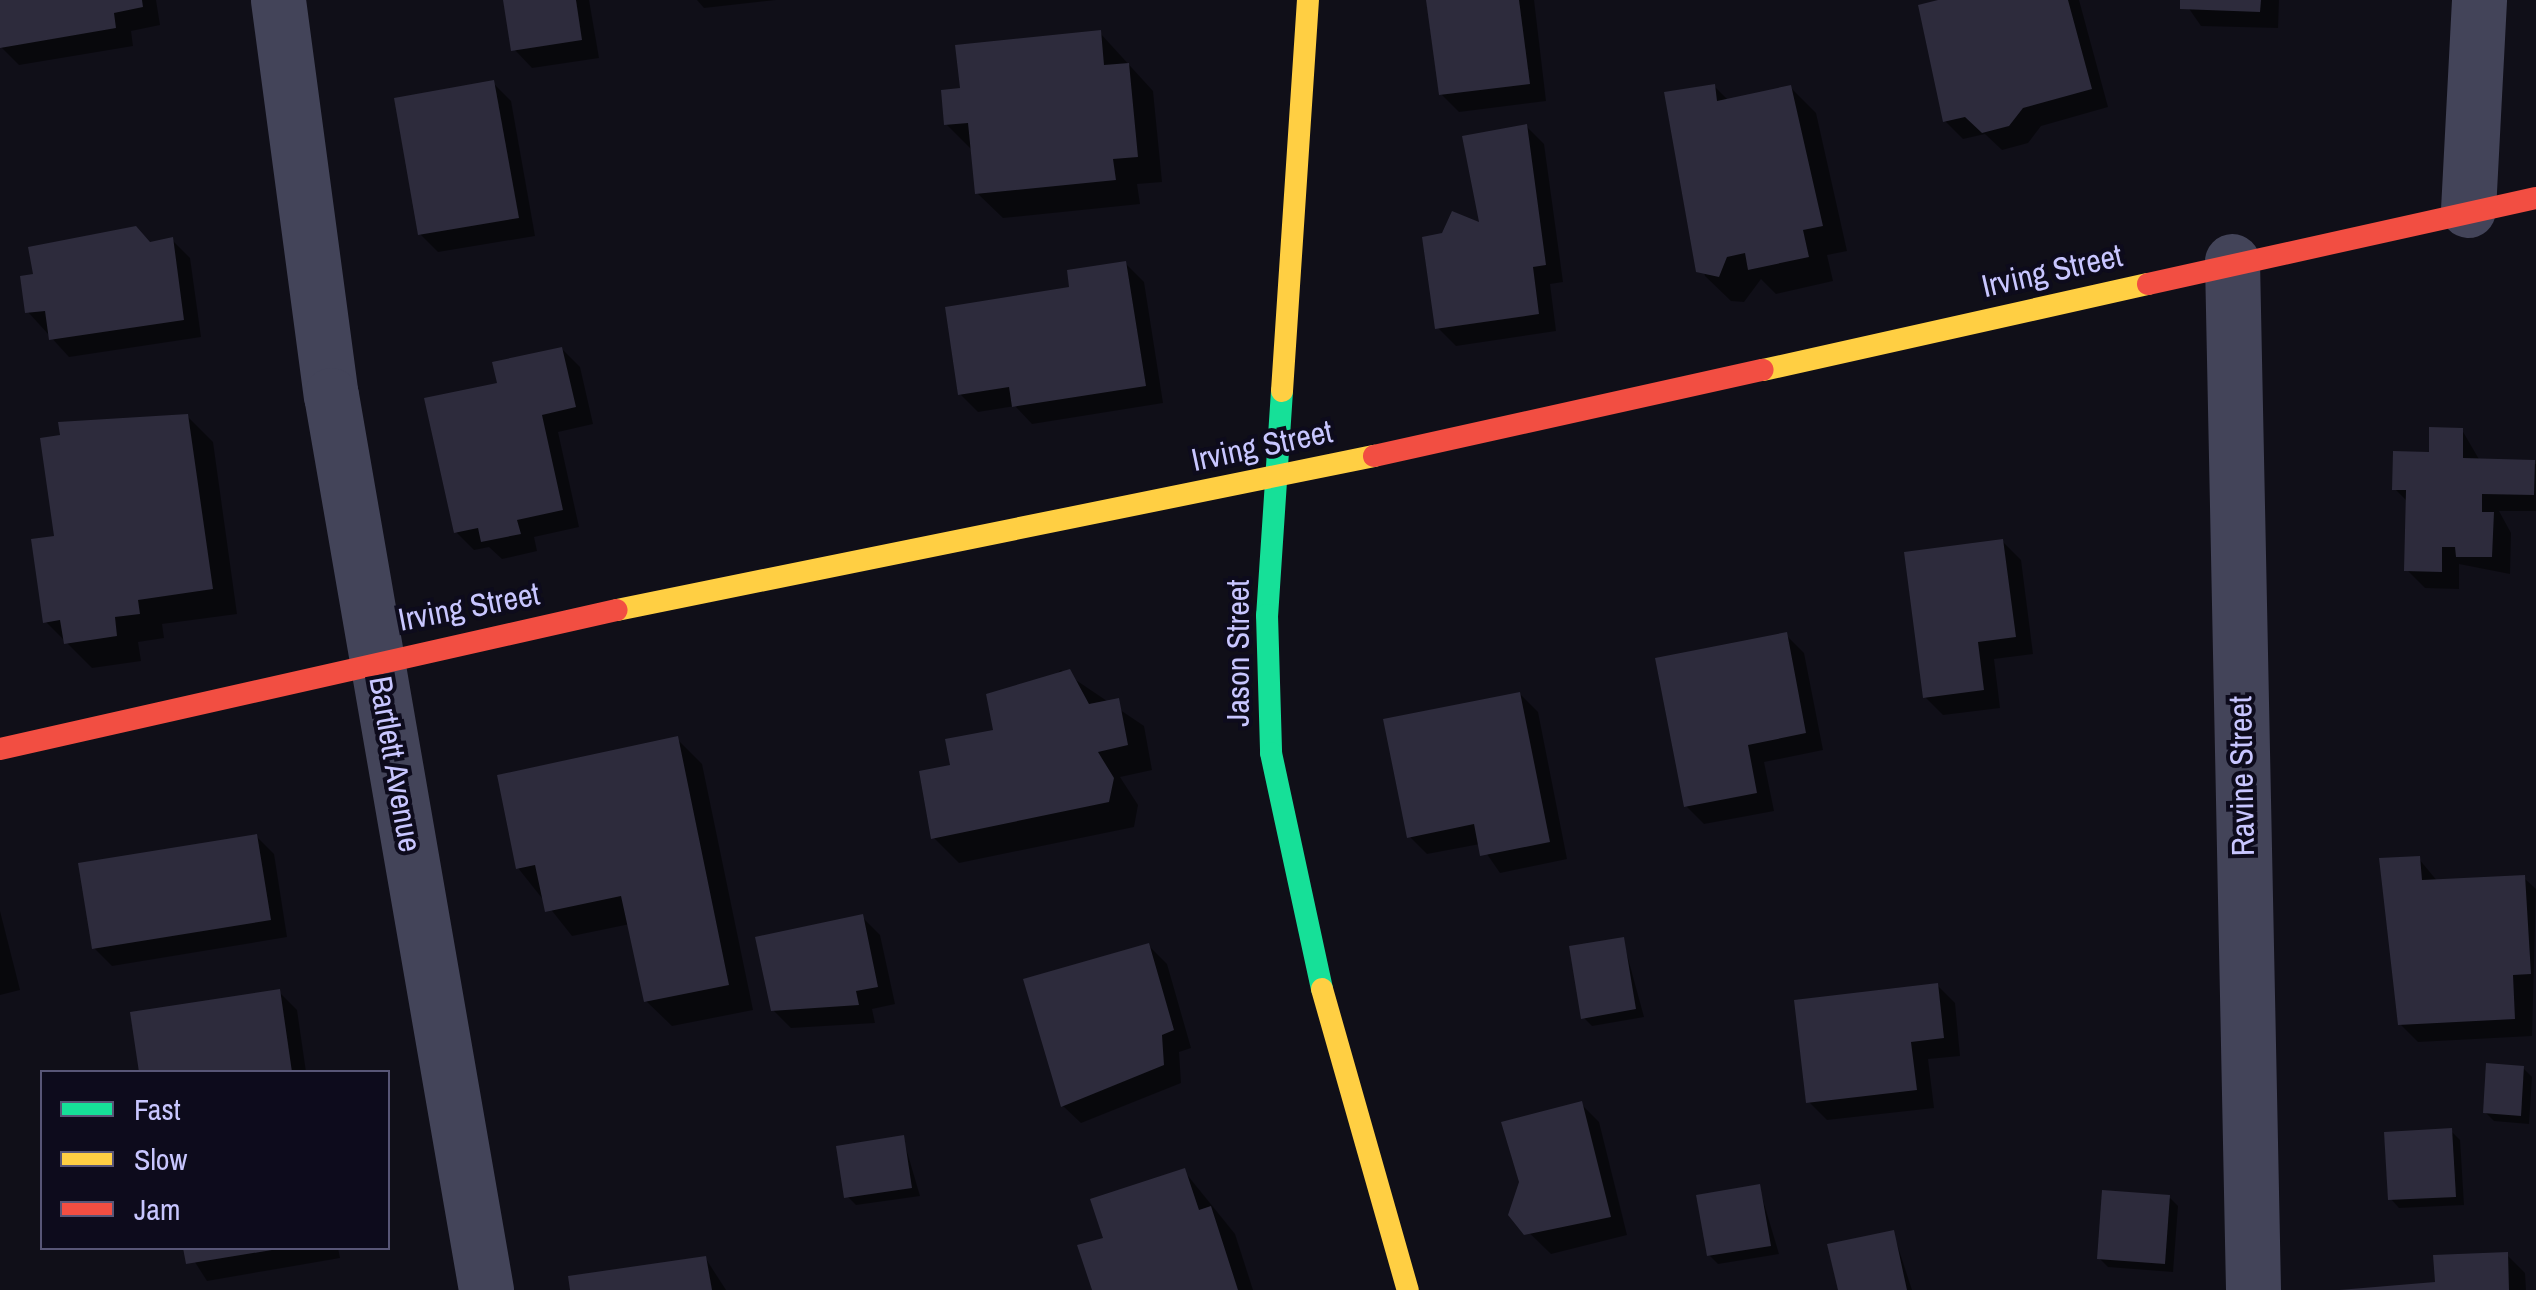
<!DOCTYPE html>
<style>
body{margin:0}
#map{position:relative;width:2536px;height:1290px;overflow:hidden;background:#100f18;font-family:"Archivo Narrow",sans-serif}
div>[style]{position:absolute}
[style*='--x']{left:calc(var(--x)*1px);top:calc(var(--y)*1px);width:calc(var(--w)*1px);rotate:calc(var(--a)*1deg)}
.shadow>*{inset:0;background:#0007}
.building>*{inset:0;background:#2d2b3c}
.street>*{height:55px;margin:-27.5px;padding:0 27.5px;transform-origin:27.5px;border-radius:27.5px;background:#434459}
.fast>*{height:22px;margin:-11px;padding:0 11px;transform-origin:11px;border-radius:11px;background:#16e098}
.slow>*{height:22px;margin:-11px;padding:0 11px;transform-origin:11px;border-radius:11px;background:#ffcf43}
.jam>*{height:22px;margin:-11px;padding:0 11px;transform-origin:11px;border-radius:11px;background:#f24e42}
span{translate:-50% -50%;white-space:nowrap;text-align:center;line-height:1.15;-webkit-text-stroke:8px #0d0b1c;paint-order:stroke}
.street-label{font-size:32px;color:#c8c6ff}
.legend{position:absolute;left:40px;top:1070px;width:350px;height:180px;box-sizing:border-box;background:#0d0b1c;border:2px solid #585677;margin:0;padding:12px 18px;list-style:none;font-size:30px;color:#c8c6ff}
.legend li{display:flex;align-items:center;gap:20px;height:50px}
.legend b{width:50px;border:2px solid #585677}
</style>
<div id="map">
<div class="shadow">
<div style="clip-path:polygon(0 0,156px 0,160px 25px,131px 31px,133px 46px,19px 65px,1px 47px)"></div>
<div style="clip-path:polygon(505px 0,589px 0,599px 58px,532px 68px,514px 49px)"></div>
<div style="clip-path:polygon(697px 0,776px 0,704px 8px)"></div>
<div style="clip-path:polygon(1429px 0,1534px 0,1546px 101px,1459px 112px,1441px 94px)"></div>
<div style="clip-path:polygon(1949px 0,2079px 0,2108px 107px,2041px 126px,2028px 143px,2002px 150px,1985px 134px,1963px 139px,1945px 121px)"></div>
<div style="clip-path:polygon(2183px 0,2279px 0,2278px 28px,2201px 26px)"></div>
<div style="clip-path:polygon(1100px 33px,1153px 91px,1162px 182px,1137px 184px,1140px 204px,1003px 218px,977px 193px,971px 149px,946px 124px,963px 91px)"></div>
<div style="clip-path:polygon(493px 83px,511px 101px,535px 236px,438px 252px,420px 234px)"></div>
<div style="clip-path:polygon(1714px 86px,1729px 101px,1790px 87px,1816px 113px,1847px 251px,1827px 255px,1833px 281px,1776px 294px,1761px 279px,1744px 302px,1731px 301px,1705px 276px,1667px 94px)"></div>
<div style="clip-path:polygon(1526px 126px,1544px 144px,1563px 282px,1550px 284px,1556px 331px,1456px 346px,1438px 328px)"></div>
<div style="clip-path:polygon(172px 240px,190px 258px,201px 337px,69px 357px,28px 312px)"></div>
<div style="clip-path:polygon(1125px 263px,1144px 282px,1163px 403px,1032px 424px,1015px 406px,978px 412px,960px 394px,1072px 289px)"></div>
<div style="clip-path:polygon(562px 349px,580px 367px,593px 424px,558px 432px,579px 527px,534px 537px,537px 551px,502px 559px,489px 547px,474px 550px,456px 532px,500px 385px)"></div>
<div style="clip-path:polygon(187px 416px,213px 442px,237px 614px,162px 624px,164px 638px,138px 642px,141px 661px,92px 668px,45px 621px,57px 538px)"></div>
<div style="clip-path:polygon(2462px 430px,2480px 461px,2536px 464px,2536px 511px,2499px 511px,2511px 533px,2510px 574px,2459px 564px,2459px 589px,2425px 588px,2407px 570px,2408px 502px,2395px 489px)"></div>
<div style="clip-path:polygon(2003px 542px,2021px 560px,2033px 654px,1994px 659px,2000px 708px,1943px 715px,1925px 697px)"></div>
<div style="clip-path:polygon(1786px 635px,1804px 653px,1823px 750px,1764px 762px,1774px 811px,1704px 824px,1686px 806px)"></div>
<div style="clip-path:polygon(1061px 670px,1144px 726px,1152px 770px,1120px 777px,1138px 805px,1134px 827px,959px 863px,934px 838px,953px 767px)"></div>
<div style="clip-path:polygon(1520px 694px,1538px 712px,1567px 859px,1500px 873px,1480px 844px,1427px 854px,1409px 836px)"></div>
<div style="clip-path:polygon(677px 739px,702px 764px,753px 1010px,672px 1026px,646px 1001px,630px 924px,572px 936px,518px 868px)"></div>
<div style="clip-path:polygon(256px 836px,274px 854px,287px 937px,112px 966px,94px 948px)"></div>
<div style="clip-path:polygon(2419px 859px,2438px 882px,2524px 878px,2536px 889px,2532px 1036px,2418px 1042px,2400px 1024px)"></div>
<div style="clip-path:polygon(0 911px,20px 990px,0 995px)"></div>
<div style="clip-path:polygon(862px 917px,880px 935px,895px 1004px,872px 1009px,875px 1023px,791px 1028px,773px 1010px)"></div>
<div style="clip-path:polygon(1623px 940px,1644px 1017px,1592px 1026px,1583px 1017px)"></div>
<div style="clip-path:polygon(1149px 946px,1167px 964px,1191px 1048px,1179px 1052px,1181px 1083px,1081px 1123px,1063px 1106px)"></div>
<div style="clip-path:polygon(1937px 985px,1955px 1003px,1960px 1056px,1928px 1059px,1934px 1108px,1827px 1120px,1809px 1102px)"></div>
<div style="clip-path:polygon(279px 992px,297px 1010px,306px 1072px,142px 1072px,133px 1014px)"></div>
<div style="clip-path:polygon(2523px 1068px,2532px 1077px,2529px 1124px,2494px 1121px,2485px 1112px)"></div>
<div style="clip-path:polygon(1581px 1104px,1599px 1122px,1627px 1235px,1551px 1254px,1510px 1214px,1522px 1182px)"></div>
<div style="clip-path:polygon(2451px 1131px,2460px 1140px,2464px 1205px,2399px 1208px,2391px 1199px)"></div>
<div style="clip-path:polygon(903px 1138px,920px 1196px,856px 1205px,847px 1196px)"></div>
<div style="clip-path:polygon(1184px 1171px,1235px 1234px,1253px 1290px,1094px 1290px,1106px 1239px)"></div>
<div style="clip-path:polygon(1759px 1187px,1779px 1254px,1718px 1264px,1709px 1255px)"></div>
<div style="clip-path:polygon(2169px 1197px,2178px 1206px,2173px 1272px,2108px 1267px,2099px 1258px)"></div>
<div style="clip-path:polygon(1893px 1232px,1912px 1290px,1841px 1290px)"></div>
<div style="clip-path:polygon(186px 1248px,338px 1248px,340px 1258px,207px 1281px)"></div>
<div style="clip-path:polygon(2507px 1255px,2525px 1273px,2526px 1290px,2341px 1290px,2438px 1284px)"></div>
<div style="clip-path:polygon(706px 1259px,726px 1290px,573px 1290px)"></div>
</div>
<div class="building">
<div style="clip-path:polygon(0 0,142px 0,143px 7px,114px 13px,116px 28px,0 48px)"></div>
<div style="clip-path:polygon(503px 0,576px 0,582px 40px,511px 51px)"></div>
<div style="clip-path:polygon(1426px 0,1519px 0,1530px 84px,1439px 95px)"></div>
<div style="clip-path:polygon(1938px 0,2068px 0,2092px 89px,2023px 108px,2009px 126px,1982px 133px,1965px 117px,1943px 122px,1918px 5px)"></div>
<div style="clip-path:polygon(2180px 0,2261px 0,2260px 12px,2180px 9px)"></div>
<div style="clip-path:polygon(1101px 30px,1104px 65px,1129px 63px,1138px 157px,1113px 159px,1116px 180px,975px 194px,968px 123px,944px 125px,941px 90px,960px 88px,955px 45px)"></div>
<div style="clip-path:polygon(494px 80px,519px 218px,418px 235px,394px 98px)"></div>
<div style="clip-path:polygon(1715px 84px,1717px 101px,1791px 85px,1823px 226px,1803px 230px,1809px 257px,1748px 270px,1745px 253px,1727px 257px,1719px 277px,1696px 272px,1664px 92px)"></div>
<div style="clip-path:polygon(1527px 124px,1546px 265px,1533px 267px,1539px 314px,1435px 329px,1422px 237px,1442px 233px,1452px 211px,1479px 222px,1462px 136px)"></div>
<div style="clip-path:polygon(136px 226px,150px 242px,173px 237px,184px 320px,49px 340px,45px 311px,25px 313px,20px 276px,33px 274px,28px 247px)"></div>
<div style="clip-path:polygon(1126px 261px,1146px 386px,1012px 407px,1009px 387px,958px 395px,945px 307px,1069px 287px,1067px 270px)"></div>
<div style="clip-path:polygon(562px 347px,576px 407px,542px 415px,563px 510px,517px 520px,521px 534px,481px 542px,478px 528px,454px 533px,424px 398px,497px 383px,492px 362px)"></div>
<div style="clip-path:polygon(188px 414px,213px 589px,138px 600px,140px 614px,115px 617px,117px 636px,64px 644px,60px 620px,43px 623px,31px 539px,54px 536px,40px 438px,60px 435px,58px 422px)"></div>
<div style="clip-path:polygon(2429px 427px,2463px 428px,2463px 458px,2535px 460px,2534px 495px,2482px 494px,2482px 512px,2494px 512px,2492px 557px,2456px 557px,2455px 547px,2442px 547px,2442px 572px,2404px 571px,2406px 490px,2392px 490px,2393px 451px,2429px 452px)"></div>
<div style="clip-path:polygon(2003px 539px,2016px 637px,1978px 642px,1984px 690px,1923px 698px,1904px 552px)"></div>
<div style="clip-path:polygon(1787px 632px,1806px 733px,1748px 745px,1757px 793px,1684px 807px,1655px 658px)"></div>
<div style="clip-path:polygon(1070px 669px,1089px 704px,1119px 698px,1128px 745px,1098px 752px,1114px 778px,1109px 802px,931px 839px,919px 771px,950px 765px,945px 739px,993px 730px,986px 694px)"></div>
<div style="clip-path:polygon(1520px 692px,1550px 842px,1480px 856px,1474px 824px,1407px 838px,1383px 719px)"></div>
<div style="clip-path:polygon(678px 736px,729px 985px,644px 1002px,621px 896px,545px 912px,535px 865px,516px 869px,497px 775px)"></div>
<div style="clip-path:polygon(257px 834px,271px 920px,92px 949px,78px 863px)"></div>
<div style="clip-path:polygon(2420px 856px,2422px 880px,2525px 875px,2531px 974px,2513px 975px,2515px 1019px,2398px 1025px,2379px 858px)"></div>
<div style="clip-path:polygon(863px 914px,878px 987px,856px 991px,859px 1005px,771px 1011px,755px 937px)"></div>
<div style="clip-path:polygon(1624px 937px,1636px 1009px,1581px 1019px,1569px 946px)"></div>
<div style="clip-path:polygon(1149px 943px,1174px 1030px,1162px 1035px,1164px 1065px,1061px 1107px,1023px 979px)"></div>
<div style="clip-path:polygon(1938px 983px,1944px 1038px,1911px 1042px,1917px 1090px,1806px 1103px,1794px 1000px)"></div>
<div style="clip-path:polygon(280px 989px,292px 1072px,139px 1072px,130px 1012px)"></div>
<div style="clip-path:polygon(2486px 1063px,2524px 1066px,2521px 1116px,2483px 1113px)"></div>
<div style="clip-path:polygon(1582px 1101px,1611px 1217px,1524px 1235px,1508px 1215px,1519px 1182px,1501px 1122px)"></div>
<div style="clip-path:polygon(2452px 1128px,2456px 1197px,2388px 1200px,2384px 1132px)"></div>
<div style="clip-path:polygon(904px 1135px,912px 1188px,844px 1198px,836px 1146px)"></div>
<div style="clip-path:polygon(1185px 1168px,1199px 1210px,1211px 1206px,1238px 1290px,1092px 1290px,1077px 1245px,1103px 1238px,1090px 1199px)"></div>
<div style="clip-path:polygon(1760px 1184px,1771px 1246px,1707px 1256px,1696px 1195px)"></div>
<div style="clip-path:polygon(2102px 1190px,2170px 1195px,2165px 1264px,2097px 1259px)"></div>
<div style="clip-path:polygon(1894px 1230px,1907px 1290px,1838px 1290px,1827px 1244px)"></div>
<div style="clip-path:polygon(183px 1248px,271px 1248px,272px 1250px,186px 1264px)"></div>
<div style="clip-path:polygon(2508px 1252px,2509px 1290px,2339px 1290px,2435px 1282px,2433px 1255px)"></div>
<div style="clip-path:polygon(706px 1256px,712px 1290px,570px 1290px,568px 1276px)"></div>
</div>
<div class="street">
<div style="--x:278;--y:0;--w:399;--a:82.4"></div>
<div style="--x:331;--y:395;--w:908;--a:80.17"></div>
<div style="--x:2468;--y:210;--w:210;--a:-87"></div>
<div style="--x:2232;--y:261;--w:1029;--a:88.83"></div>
</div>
<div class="fast">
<div style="--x:1282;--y:391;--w:225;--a:93.8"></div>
<div style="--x:1267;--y:615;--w:138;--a:88.3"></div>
<div style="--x:1271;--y:753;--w:241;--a:77.8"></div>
</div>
<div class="slow">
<div style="--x:1763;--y:370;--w:394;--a:-12.6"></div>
<div style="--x:1282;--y:391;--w:392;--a:-86.2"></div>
<div style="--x:617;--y:610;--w:773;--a:-11.5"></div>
<div style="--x:1322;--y:989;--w:313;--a:74.1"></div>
</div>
<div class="jam">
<div style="--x:2148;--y:284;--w:397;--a:-12.5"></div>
<div style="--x:1374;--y:456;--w:398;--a:-12.5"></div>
<div style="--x:0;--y:749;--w:632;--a:-12.7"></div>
</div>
<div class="street-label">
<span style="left:2052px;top:271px;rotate:-13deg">Irving Street</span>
<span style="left:1262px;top:446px;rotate:-12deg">Irving Street</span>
<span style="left:469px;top:607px;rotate:-11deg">Irving Street</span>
<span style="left:1238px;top:653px;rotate:-90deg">Jason Street</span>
<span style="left:395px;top:764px;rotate:80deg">Bartlett Avenue</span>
<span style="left:2242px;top:776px;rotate:-91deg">Ravine Street</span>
</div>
<ul class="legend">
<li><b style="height:12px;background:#16e098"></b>Fast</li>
<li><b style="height:12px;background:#ffcf43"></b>Slow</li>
<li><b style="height:12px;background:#f24e42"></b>Jam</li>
</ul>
</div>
